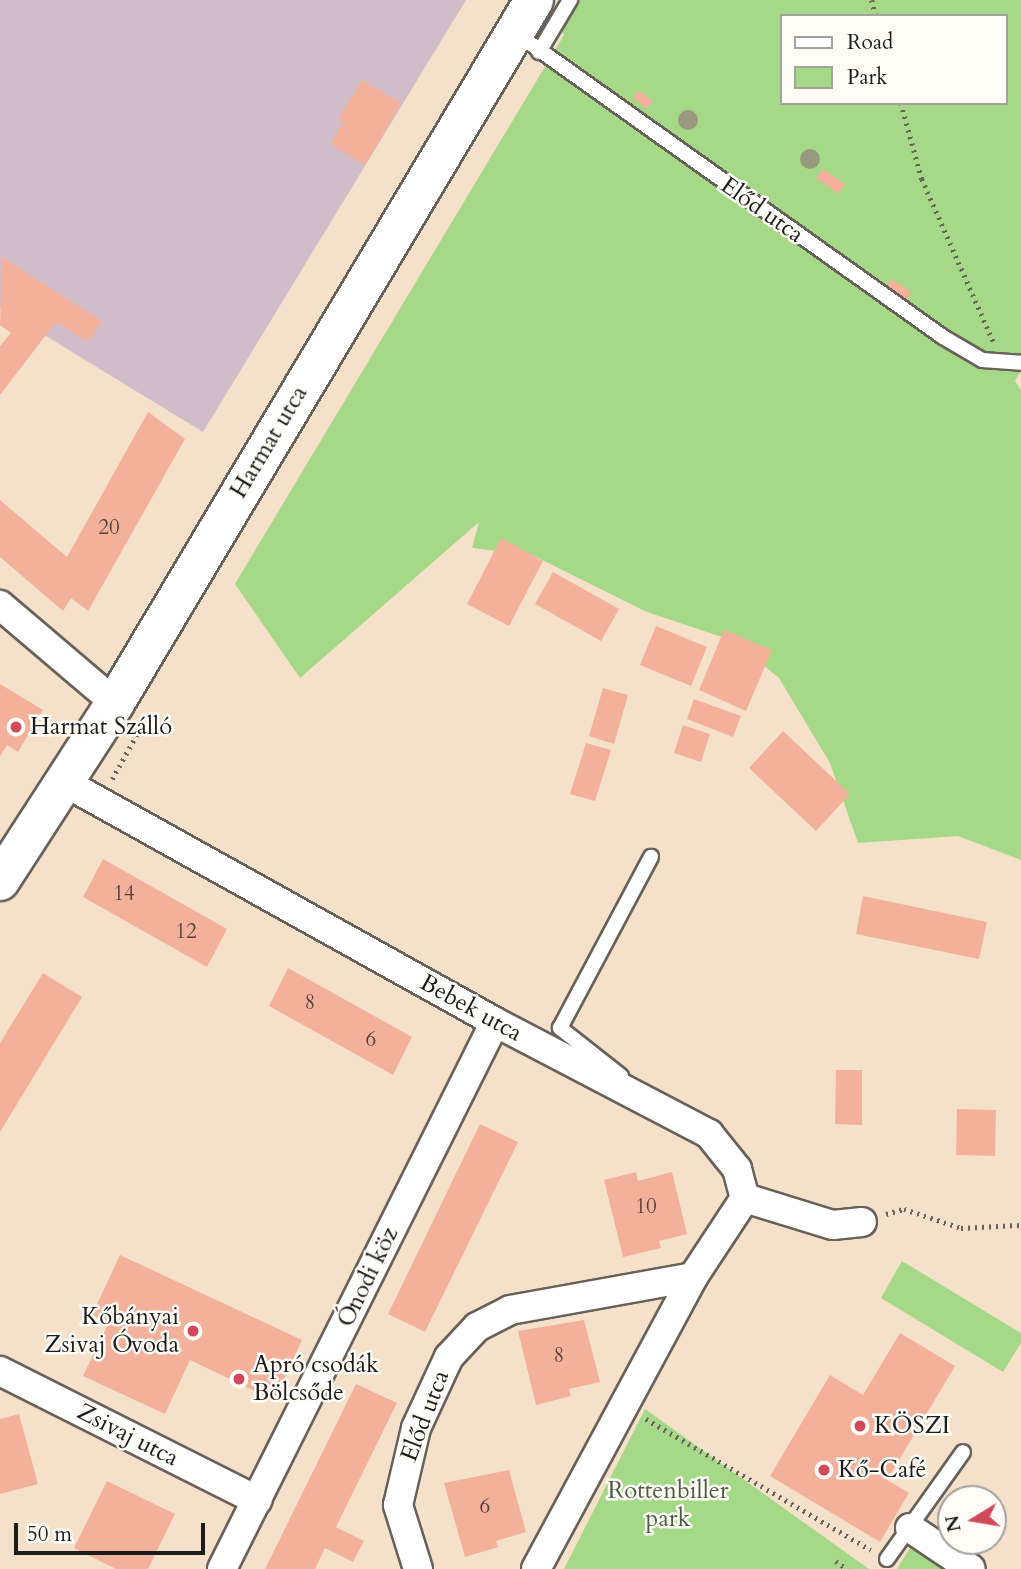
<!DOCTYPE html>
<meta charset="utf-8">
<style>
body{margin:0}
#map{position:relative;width:1021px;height:1569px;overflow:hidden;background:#f5e1c9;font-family:Cardo,serif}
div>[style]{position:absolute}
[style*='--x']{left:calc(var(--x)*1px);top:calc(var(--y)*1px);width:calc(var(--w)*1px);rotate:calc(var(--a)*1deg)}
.industrial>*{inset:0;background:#d1bdc9}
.green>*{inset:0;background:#a5d887}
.building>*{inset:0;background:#f3b19c}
.path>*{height:4.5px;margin-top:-2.25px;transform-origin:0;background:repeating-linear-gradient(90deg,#686159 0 2px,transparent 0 7px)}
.roads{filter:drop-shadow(2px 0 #686159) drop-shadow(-2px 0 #686159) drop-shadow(0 2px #686159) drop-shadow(0 -2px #686159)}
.lane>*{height:14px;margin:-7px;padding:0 7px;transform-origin:7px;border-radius:7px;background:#fff}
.street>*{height:28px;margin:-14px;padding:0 14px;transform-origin:14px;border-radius:14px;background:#fff}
.secondary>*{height:38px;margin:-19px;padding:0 19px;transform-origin:19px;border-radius:19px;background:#fff}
.trees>*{width:20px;height:20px;margin:-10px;border-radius:50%;background:#98997e}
.dots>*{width:19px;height:19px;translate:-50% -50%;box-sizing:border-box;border:4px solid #fdfcf7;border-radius:50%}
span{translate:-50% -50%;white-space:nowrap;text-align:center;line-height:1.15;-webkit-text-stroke:5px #fdfcf7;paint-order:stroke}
.number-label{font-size:21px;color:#52413c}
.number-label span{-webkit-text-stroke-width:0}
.street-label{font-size:24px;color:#1c1c1c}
.poi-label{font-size:24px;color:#1c1c1c}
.left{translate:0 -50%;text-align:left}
.right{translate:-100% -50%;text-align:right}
.park-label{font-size:24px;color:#4c5e41}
.legend{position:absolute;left:780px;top:14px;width:228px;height:91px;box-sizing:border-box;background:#fdfcf7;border:2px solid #a3a29f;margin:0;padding:9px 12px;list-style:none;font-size:21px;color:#1c1c1c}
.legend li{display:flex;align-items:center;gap:14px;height:35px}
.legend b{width:35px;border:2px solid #a3a29f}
.north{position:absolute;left:937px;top:1485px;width:70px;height:70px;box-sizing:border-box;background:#fdfcf7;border:2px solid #a3a29f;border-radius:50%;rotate:259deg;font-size:19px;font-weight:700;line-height:28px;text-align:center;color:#1c1c1c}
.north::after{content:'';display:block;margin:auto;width:24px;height:32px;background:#d1495b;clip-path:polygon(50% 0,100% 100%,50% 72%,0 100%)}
.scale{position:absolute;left:14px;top:1523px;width:191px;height:32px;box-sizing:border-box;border:4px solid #1c1c1c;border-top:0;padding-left:9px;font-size:21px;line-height:24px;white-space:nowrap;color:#1c1c1c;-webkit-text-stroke:5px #fdfcf7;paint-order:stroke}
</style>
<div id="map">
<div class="industrial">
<div style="clip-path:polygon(0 0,466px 0,203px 432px,0 308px)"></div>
</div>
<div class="green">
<div style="clip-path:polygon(evenodd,580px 0,1021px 0,1021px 371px,1015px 381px,1021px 390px,1021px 860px,958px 836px,858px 843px,830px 763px,779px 678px,734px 641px,647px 612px,532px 555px,472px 548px,479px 522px,300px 678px,235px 584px,564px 35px,560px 28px,580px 0,781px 16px,1005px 16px,1005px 103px,781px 103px,781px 16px)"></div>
<div style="clip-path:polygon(902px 1261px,1021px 1333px,1021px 1343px,1003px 1372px,881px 1298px)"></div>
<div style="clip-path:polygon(645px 1409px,869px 1569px,564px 1569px)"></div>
<div style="clip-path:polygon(913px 1543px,946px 1569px,897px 1569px)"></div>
</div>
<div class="building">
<div style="clip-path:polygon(362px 80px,401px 103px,365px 165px,330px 144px,344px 122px,338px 119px)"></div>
<div style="clip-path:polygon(638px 90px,653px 101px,647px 109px,633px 98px)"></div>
<div style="clip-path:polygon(823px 169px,845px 184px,838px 194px,816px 178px)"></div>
<div style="clip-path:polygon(2px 257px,102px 321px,88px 342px,56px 322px,0 395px,0 346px,11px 333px,0 325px)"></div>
<div style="clip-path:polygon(892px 279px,911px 292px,906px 300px,887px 286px)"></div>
<div style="clip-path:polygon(148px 412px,185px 439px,88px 611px,71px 598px,63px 611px,0 557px,0 500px,67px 557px)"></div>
<div style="clip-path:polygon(501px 538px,543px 561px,509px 626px,467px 604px)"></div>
<div style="clip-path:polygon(553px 572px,619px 609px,601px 641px,535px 604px)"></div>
<div style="clip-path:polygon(656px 626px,707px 647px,691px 686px,640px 665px)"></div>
<div style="clip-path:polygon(724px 630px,772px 650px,746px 711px,699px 690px)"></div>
<div style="clip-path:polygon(0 684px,43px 710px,18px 752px,7px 745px,0 757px)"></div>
<div style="clip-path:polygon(603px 688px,628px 695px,614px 744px,589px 736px)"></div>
<div style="clip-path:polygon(694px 699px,741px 716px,733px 737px,687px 719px)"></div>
<div style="clip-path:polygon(683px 725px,710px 734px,701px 762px,674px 753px)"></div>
<div style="clip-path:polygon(783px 731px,850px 794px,816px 831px,749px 768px)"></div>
<div style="clip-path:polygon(586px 743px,611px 750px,595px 801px,570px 794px)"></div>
<div style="clip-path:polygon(103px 859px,227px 929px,207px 967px,83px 897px)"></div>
<div style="clip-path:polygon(863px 896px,987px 922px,979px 959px,856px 934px)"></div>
<div style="clip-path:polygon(288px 968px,412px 1037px,393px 1075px,269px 1006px)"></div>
<div style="clip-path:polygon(43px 973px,82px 997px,0 1132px,0 1043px)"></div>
<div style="clip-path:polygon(836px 1070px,862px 1070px,862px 1125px,835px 1124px)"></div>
<div style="clip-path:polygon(957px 1109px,996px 1110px,995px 1156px,956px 1155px)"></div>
<div style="clip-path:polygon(480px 1124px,518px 1142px,425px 1332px,388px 1314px)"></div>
<div style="clip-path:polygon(636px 1172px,638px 1181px,672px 1172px,687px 1234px,659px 1241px,661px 1248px,623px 1257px,604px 1180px)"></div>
<div style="clip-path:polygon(120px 1255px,302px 1340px,274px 1400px,190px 1360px,165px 1414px,83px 1376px,109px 1322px,92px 1315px)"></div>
<div style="clip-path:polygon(584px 1320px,600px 1382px,569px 1389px,571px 1396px,536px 1405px,518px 1331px)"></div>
<div style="clip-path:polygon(900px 1333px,955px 1366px,887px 1480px,909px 1493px,880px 1542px,770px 1476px,830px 1375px,863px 1395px)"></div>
<div style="clip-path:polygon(356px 1384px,397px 1403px,336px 1527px,364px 1541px,353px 1562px,325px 1548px,315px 1569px,265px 1569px)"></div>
<div style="clip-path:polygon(19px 1414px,38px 1484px,0 1494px,0 1419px)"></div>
<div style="clip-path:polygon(509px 1470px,526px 1532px,496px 1541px,498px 1547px,465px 1557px,444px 1483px)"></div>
<div style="clip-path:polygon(107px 1481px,175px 1514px,148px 1569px,116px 1569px,74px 1548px)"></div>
</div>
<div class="path">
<div style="--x:872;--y:0;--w:16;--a:76"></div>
<div style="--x:901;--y:103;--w:79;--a:74.6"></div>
<div style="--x:922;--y:179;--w:179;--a:66.3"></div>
<div style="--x:112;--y:779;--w:62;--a:-60.9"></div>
<div style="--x:886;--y:1214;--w:19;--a:-16"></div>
<div style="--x:904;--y:1209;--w:60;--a:18.4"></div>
<div style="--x:961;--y:1228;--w:60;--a:-2.9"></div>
<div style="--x:646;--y:1419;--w:260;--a:30.2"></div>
<div style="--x:836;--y:1561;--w:14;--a:36"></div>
</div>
<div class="roads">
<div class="lane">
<div style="--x:517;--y:34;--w:523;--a:35.42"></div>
<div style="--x:943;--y:337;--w:45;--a:30.5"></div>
<div style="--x:982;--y:360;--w:39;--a:4"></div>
<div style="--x:539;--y:52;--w:61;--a:-59.2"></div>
<div style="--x:621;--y:1076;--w:78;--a:-141.8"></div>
<div style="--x:560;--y:1028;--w:194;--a:-62"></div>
<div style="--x:887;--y:1559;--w:131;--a:-54.6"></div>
</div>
<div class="street">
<div style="--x:0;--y:605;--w:151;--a:40.4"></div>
<div style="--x:64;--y:782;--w:493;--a:29.1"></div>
<div style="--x:495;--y:1022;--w:242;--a:27.6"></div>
<div style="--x:709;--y:1134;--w:45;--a:51.3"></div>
<div style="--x:737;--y:1169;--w:30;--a:75"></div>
<div style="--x:745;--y:1198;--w:92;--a:17.1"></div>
<div style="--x:833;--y:1225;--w:29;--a:-6"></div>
<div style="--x:0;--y:1371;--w:288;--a:26.7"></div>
<div style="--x:910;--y:1528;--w:73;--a:33.9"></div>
<div style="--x:222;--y:1569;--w:611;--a:-63.48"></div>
<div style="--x:418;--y:1569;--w:67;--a:-107.4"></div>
<div style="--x:398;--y:1505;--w:79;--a:-76.8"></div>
<div style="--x:416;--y:1428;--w:78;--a:-65.1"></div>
<div style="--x:449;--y:1357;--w:41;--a:-47"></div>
<div style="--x:477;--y:1327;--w:37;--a:-27"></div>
<div style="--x:510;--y:1310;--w:186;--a:-10.2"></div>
<div style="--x:536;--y:1569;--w:332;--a:-61.7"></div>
<div style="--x:693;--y:1277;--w:95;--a:-56.6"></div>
</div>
<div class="secondary">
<div style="--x:0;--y:881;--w:212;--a:-57.1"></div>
<div style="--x:115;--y:703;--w:818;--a:-59.2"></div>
</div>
</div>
<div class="trees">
<div style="left:688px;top:120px"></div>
<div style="left:810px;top:159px"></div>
</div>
<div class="dots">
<div style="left:16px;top:727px;background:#d1495b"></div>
<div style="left:193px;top:1331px;background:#d1495b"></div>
<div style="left:239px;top:1379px;background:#d1495b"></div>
<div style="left:860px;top:1426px;background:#d1495b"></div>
<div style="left:824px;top:1470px;background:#d1495b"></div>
</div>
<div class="number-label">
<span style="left:109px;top:528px">20</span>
<span style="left:124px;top:894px">14</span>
<span style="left:186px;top:932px">12</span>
<span style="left:310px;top:1003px">8</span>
<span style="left:371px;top:1040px">6</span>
<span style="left:646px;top:1207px">10</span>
<span style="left:559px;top:1356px">8</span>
<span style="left:485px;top:1507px">6</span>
</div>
<div class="street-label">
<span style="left:762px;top:210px;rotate:35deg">Előd utca</span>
<span style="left:269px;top:442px;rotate:-59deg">Harmat utca</span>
<span style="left:471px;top:1008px;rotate:29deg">Bebek utca</span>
<span style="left:368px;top:1277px;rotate:-64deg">Ónodi köz</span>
<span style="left:425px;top:1416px;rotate:-69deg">Előd utca</span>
<span style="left:128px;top:1435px;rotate:27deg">Zsivaj utca</span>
</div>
<div class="poi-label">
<span class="left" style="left:30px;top:727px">Harmat Szálló</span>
<span class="right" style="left:179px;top:1331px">Kőbányai<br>Zsivaj Óvoda</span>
<span class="left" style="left:253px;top:1379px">Apró csodák<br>Bölcsőde</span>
<span class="left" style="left:874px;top:1426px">KÖSZI</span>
<span class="left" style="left:838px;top:1470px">Kő-Café</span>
</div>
<div class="park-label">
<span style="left:668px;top:1505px">Rottenbiller<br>park</span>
</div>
<ul class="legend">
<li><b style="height:9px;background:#fff"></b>Road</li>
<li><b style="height:19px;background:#a5d887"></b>Park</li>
</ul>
<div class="north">N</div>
<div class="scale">50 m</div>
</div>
